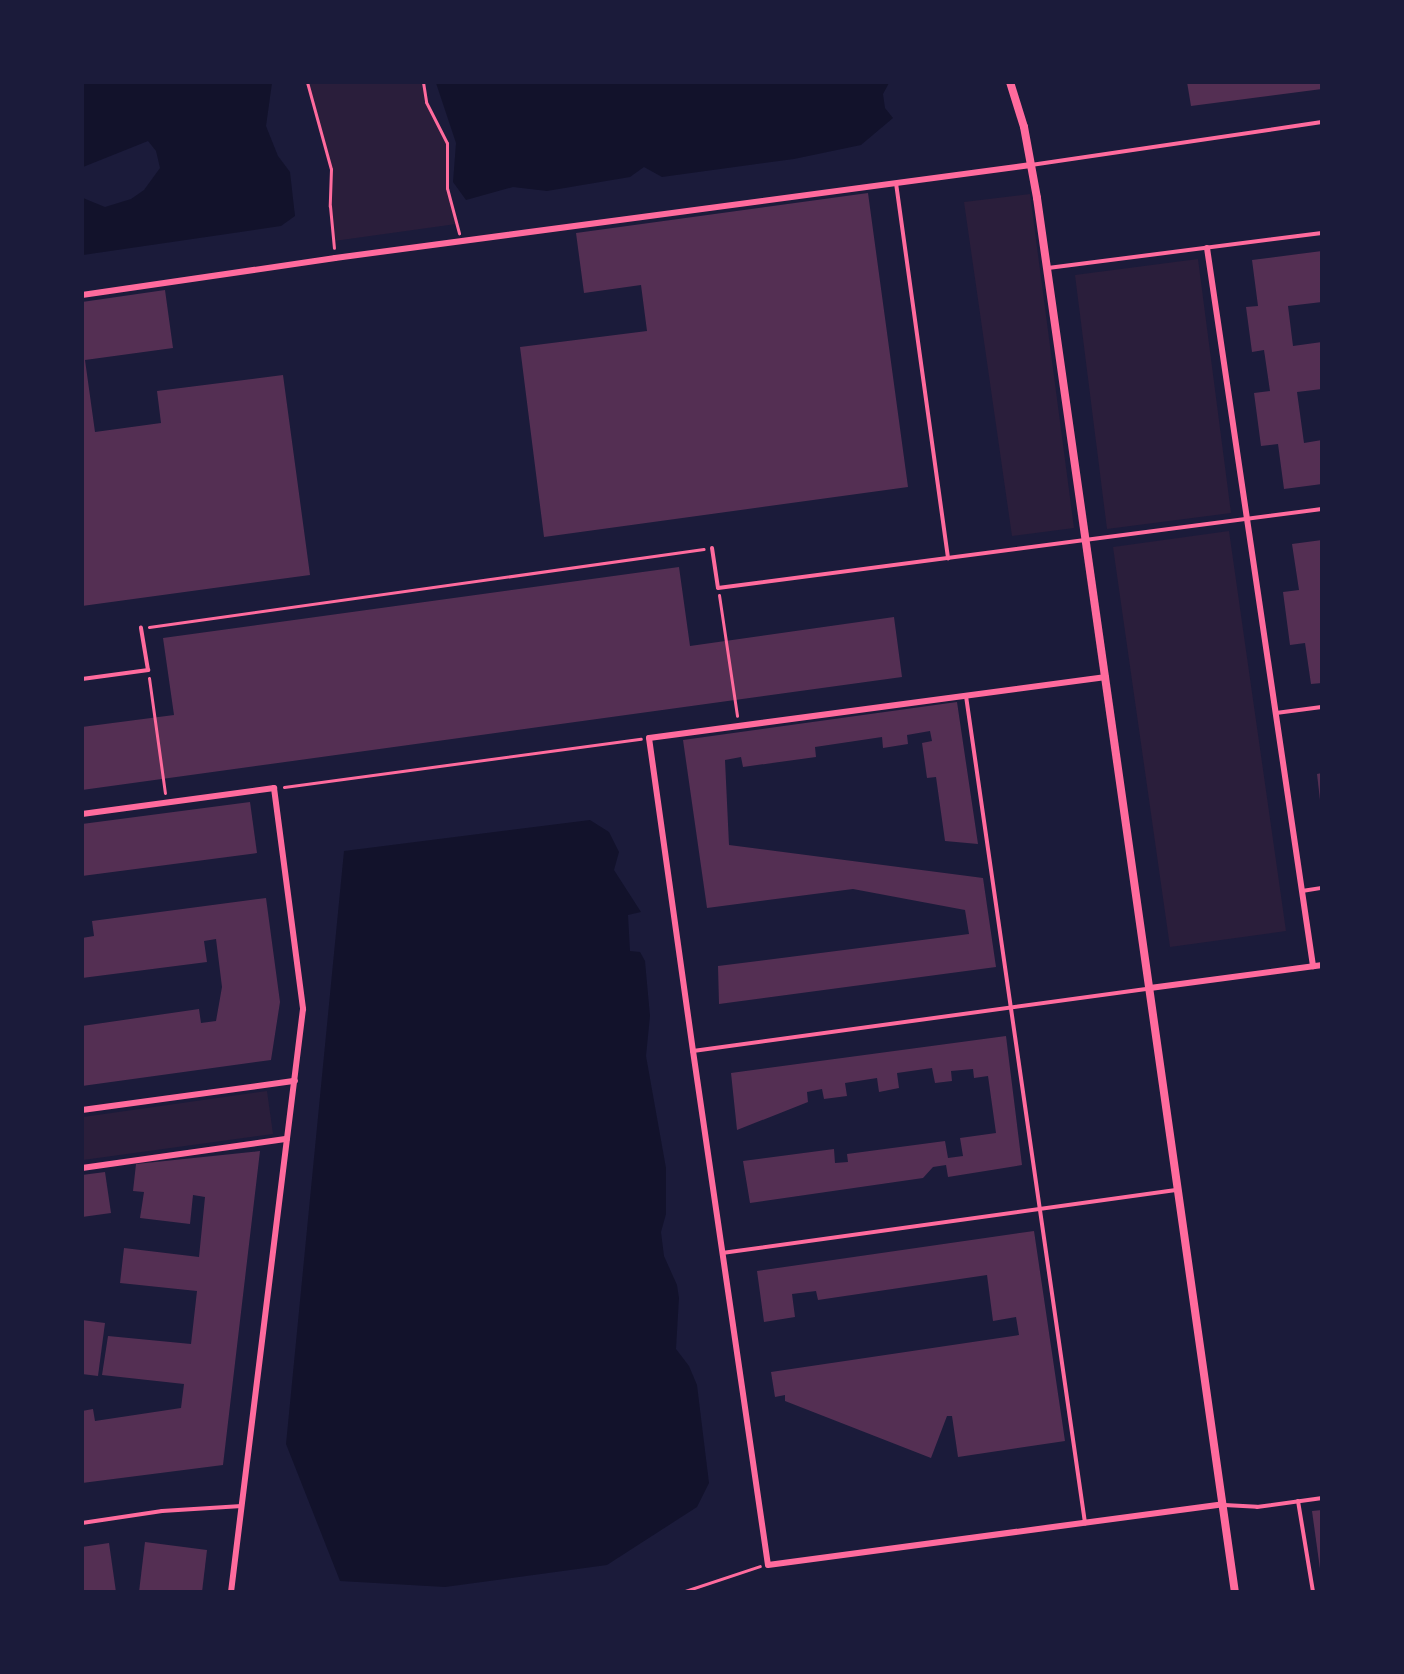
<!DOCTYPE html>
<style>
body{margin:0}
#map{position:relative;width:1404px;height:1674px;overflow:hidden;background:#1b1b3a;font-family:"Titillium Web",sans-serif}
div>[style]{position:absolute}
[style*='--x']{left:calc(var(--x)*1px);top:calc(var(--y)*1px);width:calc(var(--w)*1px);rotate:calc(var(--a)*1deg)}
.green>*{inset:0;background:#2a1e3b}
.water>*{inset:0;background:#12122b}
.building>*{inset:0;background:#542f53}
.path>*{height:3px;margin:-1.5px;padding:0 1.5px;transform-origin:1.5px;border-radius:1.5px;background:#ff6b9d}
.service>*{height:4px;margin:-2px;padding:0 2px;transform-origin:2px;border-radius:2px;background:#ff6b9d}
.minor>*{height:6px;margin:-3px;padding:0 3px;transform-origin:3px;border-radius:3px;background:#ff6b9d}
.tertiary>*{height:8px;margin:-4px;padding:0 4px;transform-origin:4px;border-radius:4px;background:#ff6b9d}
span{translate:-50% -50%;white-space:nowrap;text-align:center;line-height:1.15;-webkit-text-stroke:5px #1b1b3a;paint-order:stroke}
.frame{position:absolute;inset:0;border:84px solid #1b1b3a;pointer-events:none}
</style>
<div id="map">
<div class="green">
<div style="clip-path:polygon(307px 83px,423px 83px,426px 102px,447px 143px,447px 188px,456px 224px,334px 241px,330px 206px,331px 169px)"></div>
<div style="clip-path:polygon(1030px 194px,1074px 528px,1012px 536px,964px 202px)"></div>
<div style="clip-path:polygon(1198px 259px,1231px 513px,1107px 529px,1075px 275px)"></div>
<div style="clip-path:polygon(1229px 531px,1286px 931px,1170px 947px,1113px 547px)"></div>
<div style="clip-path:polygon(267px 1091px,273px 1134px,83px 1160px,83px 1117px)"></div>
</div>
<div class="water">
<div style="clip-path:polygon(83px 82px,272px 83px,266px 126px,278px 156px,290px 172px,295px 216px,281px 226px,83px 255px,83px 198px,105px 207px,131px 199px,144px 190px,160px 168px,156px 151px,148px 141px,83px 167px)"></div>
<div style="clip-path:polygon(436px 83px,889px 83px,883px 94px,885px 108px,893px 118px,861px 145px,794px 159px,662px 177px,644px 167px,630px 177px,547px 191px,513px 187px,466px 200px,453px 182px,456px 143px)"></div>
<div style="clip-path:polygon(590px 820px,609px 832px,619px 852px,614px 870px,641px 912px,628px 915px,630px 951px,640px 952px,645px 961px,650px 1016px,646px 1056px,666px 1168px,666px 1214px,661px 1232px,664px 1256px,677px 1285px,679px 1298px,676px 1349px,689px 1366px,697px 1385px,709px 1483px,697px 1507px,607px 1565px,445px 1587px,340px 1581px,286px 1444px,344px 851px)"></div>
</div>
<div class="building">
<div style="clip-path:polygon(1187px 82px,1322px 82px,1322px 89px,1191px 106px)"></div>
<div style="clip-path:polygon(868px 193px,908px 487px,544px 537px,520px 347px,647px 331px,641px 285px,584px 293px,576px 233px)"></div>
<div style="clip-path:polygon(1322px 251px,1322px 302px,1288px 306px,1293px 346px,1322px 342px,1322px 389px,1297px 392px,1304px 443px,1322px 440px,1322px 484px,1284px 489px,1278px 444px,1261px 446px,1254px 393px,1270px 391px,1264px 350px,1252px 352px,1246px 307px,1258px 306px,1252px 260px)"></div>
<div style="clip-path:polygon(165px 290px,173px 348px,85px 360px,95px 432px,161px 423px,157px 391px,283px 375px,310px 575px,82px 606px,82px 302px)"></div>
<div style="clip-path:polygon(1322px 540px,1322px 683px,1311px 684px,1305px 643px,1290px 645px,1283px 592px,1299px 590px,1292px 544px)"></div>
<div style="clip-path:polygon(679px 567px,690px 646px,894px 617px,902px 677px,82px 790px,82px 727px,174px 715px,163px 638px)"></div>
<div style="clip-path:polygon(957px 702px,978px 844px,945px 841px,936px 777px,927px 778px,922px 743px,932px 741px,930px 731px,907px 735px,908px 744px,883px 748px,882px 737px,815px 747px,816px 757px,743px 767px,741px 757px,725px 760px,729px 845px,983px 878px,996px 967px,719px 1004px,718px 966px,969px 934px,965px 910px,853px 889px,707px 908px,683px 740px)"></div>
<div style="clip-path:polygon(1322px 773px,1322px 800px,1320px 800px,1317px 774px)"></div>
<div style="clip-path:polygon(250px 802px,257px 853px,82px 876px,82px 824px)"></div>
<div style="clip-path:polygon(266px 898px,280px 1002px,271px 1060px,82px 1086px,82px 1026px,199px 1009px,201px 1023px,216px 1021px,222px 987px,216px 939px,204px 941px,207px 962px,82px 978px,82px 938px,94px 936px,92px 921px)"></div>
<div style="clip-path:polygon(1006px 1036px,1022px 1165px,948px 1177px,946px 1165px,933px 1167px,923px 1178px,750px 1203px,743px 1161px,834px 1149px,835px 1163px,848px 1162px,847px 1154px,945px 1141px,948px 1158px,963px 1156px,960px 1138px,996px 1133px,988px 1076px,974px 1078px,973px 1069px,951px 1071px,952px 1081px,935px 1083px,932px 1068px,897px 1073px,899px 1088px,879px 1092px,877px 1078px,845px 1083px,847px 1096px,824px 1099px,822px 1089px,807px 1092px,808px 1102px,737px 1130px,731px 1073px)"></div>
<div style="clip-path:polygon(260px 1151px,223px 1465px,82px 1483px,82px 1411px,93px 1409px,95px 1421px,181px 1408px,184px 1384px,102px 1375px,108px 1336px,191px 1344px,197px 1291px,120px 1283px,124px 1248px,199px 1257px,205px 1197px,193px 1195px,190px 1224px,140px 1218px,144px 1192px,133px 1191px,136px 1164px)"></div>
<div style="clip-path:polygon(105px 1172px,111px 1213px,82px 1217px,82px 1175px)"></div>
<div style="clip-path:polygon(1034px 1231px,1065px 1441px,958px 1457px,952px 1416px,947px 1416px,931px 1458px,785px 1401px,785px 1395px,775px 1397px,771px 1372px,1019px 1335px,1016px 1317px,993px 1321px,987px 1275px,818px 1300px,816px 1291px,792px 1294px,795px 1317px,764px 1322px,757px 1271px)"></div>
<div style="clip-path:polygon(82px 1320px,105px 1323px,98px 1376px,82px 1374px)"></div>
<div style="clip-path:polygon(1322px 1510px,1322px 1569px,1320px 1569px,1312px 1511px)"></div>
<div style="clip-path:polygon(145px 1542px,207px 1550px,202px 1592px,139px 1592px)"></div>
<div style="clip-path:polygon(109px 1543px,116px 1592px,82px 1592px,82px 1547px)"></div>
</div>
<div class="path">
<div style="--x:307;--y:82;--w:90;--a:74.6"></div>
<div style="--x:331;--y:169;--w:37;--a:92"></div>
<div style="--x:330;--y:206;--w:42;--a:84.6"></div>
<div style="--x:423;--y:82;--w:20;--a:81"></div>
<div style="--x:426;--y:102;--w:46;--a:62.9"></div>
<div style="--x:447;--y:143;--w:45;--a:90"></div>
<div style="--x:447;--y:188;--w:47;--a:75.1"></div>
<div style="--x:719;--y:595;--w:122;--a:81.5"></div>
<div style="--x:149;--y:627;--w:560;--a:-8"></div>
<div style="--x:149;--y:678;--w:116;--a:82.1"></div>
<div style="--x:284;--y:787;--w:360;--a:-7.7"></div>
<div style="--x:682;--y:1592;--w:82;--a:-18.4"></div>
</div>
<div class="service">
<div style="--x:1031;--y:165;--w:294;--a:-8.4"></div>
<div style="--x:896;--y:183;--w:379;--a:82.1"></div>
<div style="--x:1048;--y:268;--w:276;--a:-7.3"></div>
<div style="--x:712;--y:548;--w:40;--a:81.5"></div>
<div style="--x:718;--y:588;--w:609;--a:-7.45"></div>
<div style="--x:82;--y:679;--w:67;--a:-7.8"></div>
<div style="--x:148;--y:670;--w:43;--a:-99.5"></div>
<div style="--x:966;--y:696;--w:836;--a:81.81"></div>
<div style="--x:1276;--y:713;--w:46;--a:-7.4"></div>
<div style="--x:1302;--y:891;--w:20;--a:-9"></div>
<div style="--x:693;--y:1051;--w:461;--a:-7.8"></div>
<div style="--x:722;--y:1253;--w:460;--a:-7.9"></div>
<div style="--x:1298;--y:1501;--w:92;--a:80.6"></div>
<div style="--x:1224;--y:1505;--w:33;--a:3"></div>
<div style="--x:1257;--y:1507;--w:66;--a:-7.9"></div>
<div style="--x:82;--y:1523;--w:81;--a:-8.5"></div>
<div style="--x:162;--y:1511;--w:80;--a:-3.6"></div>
</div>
<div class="minor">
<div style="--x:1207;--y:248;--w:726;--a:81.6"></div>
<div style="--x:82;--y:295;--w:256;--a:-8.3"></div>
<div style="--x:335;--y:258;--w:702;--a:-7.61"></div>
<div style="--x:1106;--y:677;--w:461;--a:172.4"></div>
<div style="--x:649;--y:738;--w:316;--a:82"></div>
<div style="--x:693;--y:1051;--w:519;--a:81.7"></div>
<div style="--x:768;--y:1565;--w:459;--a:-7.6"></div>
<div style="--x:82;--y:814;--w:194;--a:-7.7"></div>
<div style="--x:274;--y:788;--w:223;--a:82.5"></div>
<div style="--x:303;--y:1009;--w:587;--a:97.04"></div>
<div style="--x:1150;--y:988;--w:174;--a:-7.6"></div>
<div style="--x:82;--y:1110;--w:215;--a:-7.8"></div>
<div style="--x:82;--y:1168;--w:207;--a:-8.1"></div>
</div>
<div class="tertiary">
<div style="--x:1010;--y:82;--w:47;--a:72.7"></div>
<div style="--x:1024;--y:127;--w:72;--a:79.6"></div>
<div style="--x:1037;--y:198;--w:1408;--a:81.92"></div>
</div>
<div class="frame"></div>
</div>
